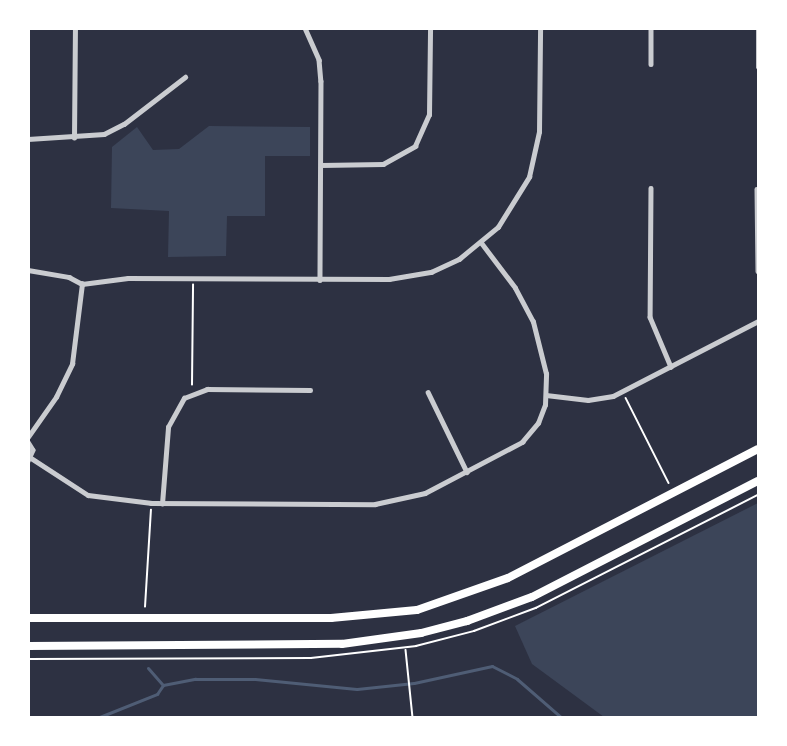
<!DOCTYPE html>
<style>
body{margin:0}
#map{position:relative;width:787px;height:746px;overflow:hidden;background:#2d3142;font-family:Ubuntu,sans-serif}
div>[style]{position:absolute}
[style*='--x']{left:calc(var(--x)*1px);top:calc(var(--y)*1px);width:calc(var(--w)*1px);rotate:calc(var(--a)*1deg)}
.green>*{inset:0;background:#3c4559}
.stream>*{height:3px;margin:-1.5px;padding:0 1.5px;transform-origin:1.5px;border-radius:1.5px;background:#4f5d75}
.path>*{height:1.5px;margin:-0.75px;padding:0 0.75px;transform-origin:0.75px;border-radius:0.75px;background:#fff}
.minor>*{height:4.5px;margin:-2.25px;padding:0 2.25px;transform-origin:2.25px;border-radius:2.25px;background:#caccd0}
.primary>*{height:8px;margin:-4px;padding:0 4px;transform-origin:4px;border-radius:4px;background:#fff}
span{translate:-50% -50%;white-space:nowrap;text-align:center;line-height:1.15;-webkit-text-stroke:6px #fff;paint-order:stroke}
.frame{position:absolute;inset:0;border:30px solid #fff;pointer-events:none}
</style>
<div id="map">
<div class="green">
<div style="clip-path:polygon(209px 126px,310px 127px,310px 156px,265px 156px,265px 216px,227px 216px,226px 256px,168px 257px,169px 211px,111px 208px,112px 147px,137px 127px,153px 150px,179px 149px)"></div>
<div style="clip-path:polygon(758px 503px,758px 717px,604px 717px,532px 664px,515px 626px)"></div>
</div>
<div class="stream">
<div style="--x:148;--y:668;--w:23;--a:49"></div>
<div style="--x:97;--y:718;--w:65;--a:-21.8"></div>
<div style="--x:157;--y:694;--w:11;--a:-56"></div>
<div style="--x:163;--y:685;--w:33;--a:-11"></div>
<div style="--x:195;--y:679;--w:60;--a:0"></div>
<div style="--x:255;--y:679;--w:102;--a:5.6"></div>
<div style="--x:357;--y:689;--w:57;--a:-6"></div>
<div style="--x:414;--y:683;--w:80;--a:-12.3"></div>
<div style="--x:492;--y:666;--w:28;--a:27"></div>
<div style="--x:517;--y:679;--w:60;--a:40.9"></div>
</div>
<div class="path">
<div style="--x:192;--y:385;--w:100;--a:-89.4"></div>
<div style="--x:626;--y:398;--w:95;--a:63.2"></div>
<div style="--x:145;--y:607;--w:97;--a:-86.5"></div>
<div style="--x:406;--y:650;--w:68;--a:84.1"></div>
<div style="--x:28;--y:659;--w:283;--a:-0.2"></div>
<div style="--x:311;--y:658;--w:106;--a:-6.5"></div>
<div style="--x:416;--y:646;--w:60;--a:-14.5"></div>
<div style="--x:474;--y:631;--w:66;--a:-20.4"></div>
<div style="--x:536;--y:608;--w:249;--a:-27"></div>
</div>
<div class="minor">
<div style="--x:305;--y:28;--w:35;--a:66"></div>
<div style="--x:319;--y:60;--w:21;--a:85"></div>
<div style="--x:321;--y:81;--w:199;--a:90.3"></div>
<div style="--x:651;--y:28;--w:36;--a:90"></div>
<div style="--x:758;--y:67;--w:39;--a:-90"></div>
<div style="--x:74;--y:138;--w:108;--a:-89.5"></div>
<div style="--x:28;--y:139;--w:76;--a:-3.8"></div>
<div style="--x:104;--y:134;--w:22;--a:-27"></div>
<div style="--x:124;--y:124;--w:77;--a:-37.6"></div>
<div style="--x:321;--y:165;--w:62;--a:-0.9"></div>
<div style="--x:383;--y:164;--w:37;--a:-29"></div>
<div style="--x:415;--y:146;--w:34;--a:-66"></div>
<div style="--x:429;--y:115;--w:87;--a:-89.3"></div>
<div style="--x:651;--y:188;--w:129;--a:90.4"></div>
<div style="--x:650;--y:317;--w:54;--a:67.2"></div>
<div style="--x:757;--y:189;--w:82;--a:89.3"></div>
<div style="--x:28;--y:270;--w:42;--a:9.7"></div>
<div style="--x:69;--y:277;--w:15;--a:28"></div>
<div style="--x:82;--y:284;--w:46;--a:-7.4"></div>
<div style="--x:128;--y:278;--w:261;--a:0.2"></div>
<div style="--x:389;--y:279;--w:43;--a:-9.5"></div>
<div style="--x:431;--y:272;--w:31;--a:-25"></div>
<div style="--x:459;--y:259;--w:50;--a:-39.4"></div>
<div style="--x:498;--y:227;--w:59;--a:-58.2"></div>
<div style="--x:529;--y:177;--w:46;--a:-77.5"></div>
<div style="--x:539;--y:132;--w:104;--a:-89.4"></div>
<div style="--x:428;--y:392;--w:89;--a:64"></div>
<div style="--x:546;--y:395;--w:42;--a:6.8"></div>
<div style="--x:588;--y:400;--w:25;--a:-9"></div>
<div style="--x:613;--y:396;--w:163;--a:-27.3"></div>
<div style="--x:28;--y:437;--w:49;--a:-55"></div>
<div style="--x:56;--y:397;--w:37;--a:-64"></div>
<div style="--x:72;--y:364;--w:81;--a:-82.9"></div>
<div style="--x:28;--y:442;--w:9;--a:58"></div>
<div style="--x:33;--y:450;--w:12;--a:114"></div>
<div style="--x:31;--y:458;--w:68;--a:33"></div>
<div style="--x:88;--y:495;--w:64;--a:7.2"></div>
<div style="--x:151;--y:503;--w:224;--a:0.3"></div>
<div style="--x:375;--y:504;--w:51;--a:-12.4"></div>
<div style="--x:425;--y:493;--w:110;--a:-27.7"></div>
<div style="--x:522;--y:442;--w:25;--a:-50"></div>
<div style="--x:538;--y:423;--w:19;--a:-69"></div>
<div style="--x:545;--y:405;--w:31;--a:-88"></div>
<div style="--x:546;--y:374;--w:54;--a:-104"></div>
<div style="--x:533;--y:322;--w:38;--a:-118"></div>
<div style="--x:515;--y:288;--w:56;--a:-127.1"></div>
<div style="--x:162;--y:504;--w:77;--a:-85.5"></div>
<div style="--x:168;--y:427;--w:33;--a:-61"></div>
<div style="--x:184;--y:398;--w:25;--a:-21"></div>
<div style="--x:207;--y:389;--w:103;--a:0.6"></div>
</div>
<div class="primary">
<div style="--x:28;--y:618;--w:303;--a:0"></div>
<div style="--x:331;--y:618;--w:86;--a:-5.3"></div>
<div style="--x:417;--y:610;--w:96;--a:-19.4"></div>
<div style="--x:508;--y:578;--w:281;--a:-27.3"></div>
<div style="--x:28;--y:646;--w:314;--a:-0.4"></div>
<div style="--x:342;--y:644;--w:80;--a:-7.9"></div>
<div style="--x:421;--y:633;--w:48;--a:-14.6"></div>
<div style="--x:467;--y:621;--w:69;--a:-20.3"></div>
<div style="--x:532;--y:597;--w:254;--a:-27.2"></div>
</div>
<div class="frame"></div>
</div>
